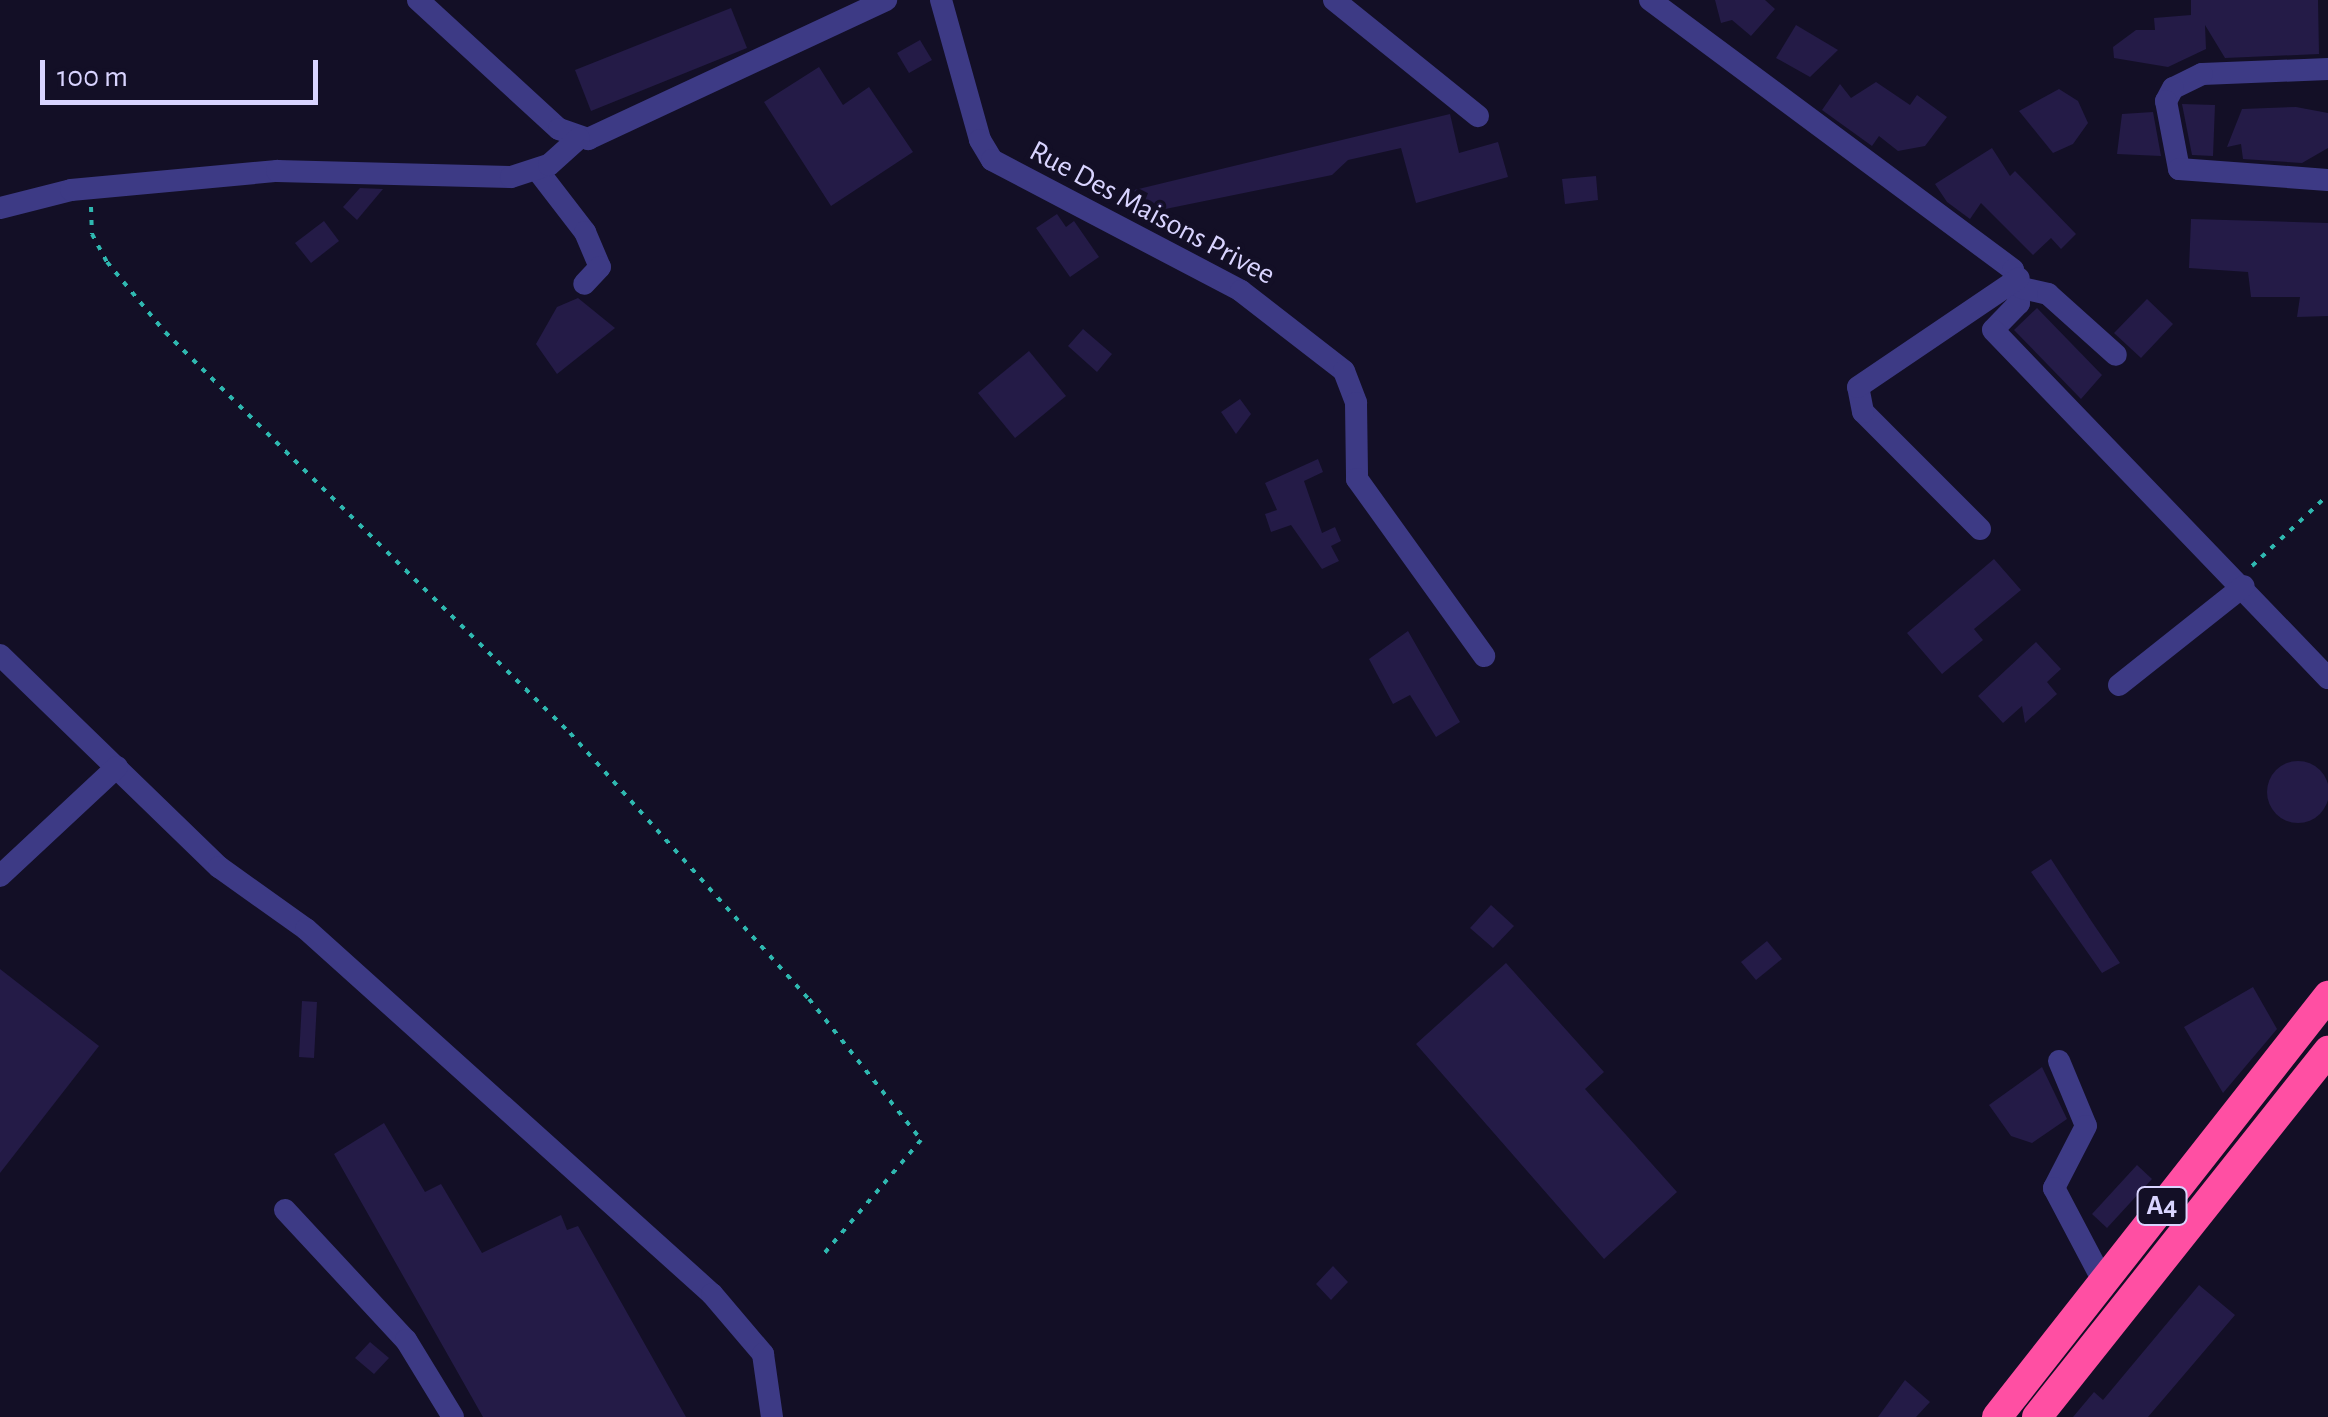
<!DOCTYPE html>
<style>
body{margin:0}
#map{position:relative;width:2328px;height:1417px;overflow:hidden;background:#130f26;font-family:"Alegreya Sans",sans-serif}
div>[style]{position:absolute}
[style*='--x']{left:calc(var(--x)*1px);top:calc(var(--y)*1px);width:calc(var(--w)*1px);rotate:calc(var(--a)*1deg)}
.building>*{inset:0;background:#241b47}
.round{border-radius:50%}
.path>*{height:4px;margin-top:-2px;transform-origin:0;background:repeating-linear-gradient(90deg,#2fb8b0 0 5px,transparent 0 13px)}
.minor>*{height:22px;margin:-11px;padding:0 11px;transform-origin:11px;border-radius:11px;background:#3d3a85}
.highway>*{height:30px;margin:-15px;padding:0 15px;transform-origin:15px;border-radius:15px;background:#ff4fa3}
span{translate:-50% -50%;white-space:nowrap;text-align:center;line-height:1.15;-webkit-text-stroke:10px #130f26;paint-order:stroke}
.shield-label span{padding:2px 8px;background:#130f26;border:2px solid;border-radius:8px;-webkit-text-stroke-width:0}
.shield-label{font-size:28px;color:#d9d4ff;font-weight:700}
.street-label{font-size:30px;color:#d9d4ff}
.scale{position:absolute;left:40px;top:60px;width:278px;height:45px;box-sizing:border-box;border:5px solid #d9d4ff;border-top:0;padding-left:12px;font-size:30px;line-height:35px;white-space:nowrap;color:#d9d4ff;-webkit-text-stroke:8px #130f26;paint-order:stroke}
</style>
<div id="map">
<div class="building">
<div style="clip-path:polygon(1715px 0,1765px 0,1775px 9px,1751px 36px,1732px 20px,1721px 23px)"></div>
<div style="clip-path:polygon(2191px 0,2318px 0,2319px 54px,2225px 58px,2205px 25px,2206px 49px,2168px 67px,2114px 58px,2113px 47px,2136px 30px,2155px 30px,2154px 18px,2191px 15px)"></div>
<div style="clip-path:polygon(731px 8px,747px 48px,591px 111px,575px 70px)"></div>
<div style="clip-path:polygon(1796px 25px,1838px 50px,1810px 77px,1776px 58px)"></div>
<div style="clip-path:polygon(920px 40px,932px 60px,909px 73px,897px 53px)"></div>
<div style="clip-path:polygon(819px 67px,843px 105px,869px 87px,913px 152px,831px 206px,764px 102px)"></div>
<div style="clip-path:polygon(1876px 82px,1910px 105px,1917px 95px,1947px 117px,1925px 146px,1898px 151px,1879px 136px,1872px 146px,1822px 110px,1840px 84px,1851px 98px)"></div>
<div style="clip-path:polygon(2059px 89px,2078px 101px,2088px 123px,2073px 144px,2053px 153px,2019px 111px)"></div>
<div style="clip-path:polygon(2182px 104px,2215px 105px,2213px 156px,2192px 155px)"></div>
<div style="clip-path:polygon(2296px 107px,2328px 113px,2328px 148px,2302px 163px,2243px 159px,2241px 144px,2227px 147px,2242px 109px)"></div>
<div style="clip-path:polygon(2153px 112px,2161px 156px,2117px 154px,2122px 114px)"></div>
<div style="clip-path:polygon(1450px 114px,1459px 153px,1498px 142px,1508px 177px,1416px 203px,1401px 148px,1348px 160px,1332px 175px,1131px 216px,1126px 192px)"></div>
<div style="clip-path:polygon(1992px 148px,2010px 176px,2015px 171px,2076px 234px,2061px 249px,2051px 238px,2033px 255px,1981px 203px,1970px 219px,1947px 202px,1935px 184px)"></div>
<div style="clip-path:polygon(1596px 176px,1598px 200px,1565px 204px,1562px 179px)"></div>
<div style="clip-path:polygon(360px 188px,383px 189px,357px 220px,343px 207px)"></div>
<div style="clip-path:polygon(1057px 214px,1066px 227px,1074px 221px,1099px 257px,1070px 277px,1036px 228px)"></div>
<div style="clip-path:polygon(2191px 219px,2328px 223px,2328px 316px,2297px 317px,2300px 297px,2251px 297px,2248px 272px,2189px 268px)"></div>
<div style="clip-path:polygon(324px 221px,339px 241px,311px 263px,295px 243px)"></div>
<div style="clip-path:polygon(578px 298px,615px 328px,557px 374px,536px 344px,557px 307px)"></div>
<div style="clip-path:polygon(2147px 299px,2173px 324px,2141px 358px,2114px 333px)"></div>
<div style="clip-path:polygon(2037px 308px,2102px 375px,2081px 399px,2014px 330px)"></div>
<div style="clip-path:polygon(1083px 329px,1112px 354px,1097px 372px,1068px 346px)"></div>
<div style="clip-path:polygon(1029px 351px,1066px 396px,1015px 438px,978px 393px)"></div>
<div style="clip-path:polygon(1240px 399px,1251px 414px,1236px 434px,1221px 412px)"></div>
<div style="clip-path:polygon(1318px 459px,1323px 472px,1304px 481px,1322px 533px,1335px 527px,1341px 541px,1331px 546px,1339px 561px,1322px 569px,1291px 525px,1271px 532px,1265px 514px,1277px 510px,1265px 483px)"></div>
<div style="clip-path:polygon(1994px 559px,2021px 590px,1974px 629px,1983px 640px,1942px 674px,1907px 633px)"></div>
<div style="clip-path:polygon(1408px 631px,1460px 722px,1436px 737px,1410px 695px,1393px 704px,1369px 659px)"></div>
<div style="clip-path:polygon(2036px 642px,2061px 669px,2047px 682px,2057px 694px,2025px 723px,2022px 706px,2003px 723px,1978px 696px)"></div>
<div class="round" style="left:2267px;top:761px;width:62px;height:62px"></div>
<div style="clip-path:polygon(2051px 859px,2092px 922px,2120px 963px,2102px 973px,2031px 872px)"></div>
<div style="clip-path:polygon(1491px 905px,1514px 926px,1493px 948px,1470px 928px)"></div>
<div style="clip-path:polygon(1767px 941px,1782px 959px,1756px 980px,1741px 962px)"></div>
<div style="clip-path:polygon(1506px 963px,1604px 1072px,1585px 1089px,1677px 1192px,1604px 1259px,1416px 1044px)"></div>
<div style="clip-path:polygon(0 969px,99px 1046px,0 1173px)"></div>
<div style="clip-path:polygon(2253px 987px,2277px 1029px,2223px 1093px,2184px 1027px)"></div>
<div style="clip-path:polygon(302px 1001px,317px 1002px,314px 1058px,299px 1057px)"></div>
<div style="clip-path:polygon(2042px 1067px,2067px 1119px,2032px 1143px,2011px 1136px,1989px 1105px)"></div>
<div style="clip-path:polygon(384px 1123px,425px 1192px,441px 1184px,482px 1253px,561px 1215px,567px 1230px,578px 1226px,686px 1417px,483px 1417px,334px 1154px)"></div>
<div style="clip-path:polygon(2137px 1165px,2152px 1179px,2107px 1228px,2092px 1214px)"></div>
<div style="clip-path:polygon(1333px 1266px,1348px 1282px,1331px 1300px,1316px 1284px)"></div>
<div style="clip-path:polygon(2199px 1285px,2235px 1315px,2148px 1417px,2073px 1417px,2094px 1392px,2103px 1400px)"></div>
<div style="clip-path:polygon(370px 1342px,389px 1358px,374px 1374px,355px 1358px)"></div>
<div style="clip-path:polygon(1905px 1380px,1930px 1402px,1916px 1417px,1878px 1417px)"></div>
</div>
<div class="path">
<div style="--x:91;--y:207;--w:27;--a:88"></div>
<div style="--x:92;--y:234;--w:32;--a:62"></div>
<div style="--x:107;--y:262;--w:91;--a:50.4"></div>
<div style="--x:165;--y:332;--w:570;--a:44.72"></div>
<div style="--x:570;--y:733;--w:358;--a:48.1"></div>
<div style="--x:809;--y:999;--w:180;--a:51.5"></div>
<div style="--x:921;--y:1140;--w:153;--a:130.5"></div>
<div style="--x:2252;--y:566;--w:104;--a:-43.1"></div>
</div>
<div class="minor">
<div style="--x:418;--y:0;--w:191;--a:42.5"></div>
<div style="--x:559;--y:129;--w:31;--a:19"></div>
<div style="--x:588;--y:139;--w:329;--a:-25"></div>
<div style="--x:941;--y:0;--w:145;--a:74.4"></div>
<div style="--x:980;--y:140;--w:23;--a:59"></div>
<div style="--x:992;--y:160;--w:281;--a:27.7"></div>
<div style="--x:1241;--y:291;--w:130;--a:37.8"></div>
<div style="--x:1344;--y:371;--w:34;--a:69"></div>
<div style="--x:1356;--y:403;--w:76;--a:89.2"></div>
<div style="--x:1357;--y:479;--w:218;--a:54.3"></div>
<div style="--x:1334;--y:0;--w:185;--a:38.9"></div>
<div style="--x:1650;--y:0;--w:452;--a:36.6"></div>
<div style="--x:2013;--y:270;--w:34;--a:80"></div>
<div style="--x:2019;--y:303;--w:37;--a:134"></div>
<div style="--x:1993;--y:330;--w:483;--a:46.1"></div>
<div style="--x:2328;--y:69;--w:126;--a:177.7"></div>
<div style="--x:2202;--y:74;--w:32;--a:154"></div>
<div style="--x:2173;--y:88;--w:15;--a:118"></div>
<div style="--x:2166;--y:101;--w:69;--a:79.2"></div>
<div style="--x:2179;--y:169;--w:149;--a:4.2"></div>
<div style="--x:538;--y:171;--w:77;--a:52.4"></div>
<div style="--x:585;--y:232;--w:38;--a:67"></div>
<div style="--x:600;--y:267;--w:23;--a:133"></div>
<div style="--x:0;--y:208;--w:73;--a:-14.2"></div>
<div style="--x:71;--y:190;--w:207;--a:-5.3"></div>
<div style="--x:277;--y:171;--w:234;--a:1.5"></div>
<div style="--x:511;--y:177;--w:40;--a:-18"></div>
<div style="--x:549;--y:165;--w:40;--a:-42"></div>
<div style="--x:2022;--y:288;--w:27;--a:13"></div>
<div style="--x:2048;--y:294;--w:91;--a:41.9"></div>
<div style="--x:1980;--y:529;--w:165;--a:-135"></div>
<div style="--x:1863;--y:412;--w:25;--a:-101"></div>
<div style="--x:1858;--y:387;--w:194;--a:-34.1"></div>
<div style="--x:0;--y:655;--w:305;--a:44.1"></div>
<div style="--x:219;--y:867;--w:107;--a:35.5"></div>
<div style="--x:306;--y:929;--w:546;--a:41.96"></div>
<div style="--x:712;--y:1294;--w:79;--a:49.6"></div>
<div style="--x:763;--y:1354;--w:64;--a:81.9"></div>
<div style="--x:2119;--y:685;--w:159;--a:-38.4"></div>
<div style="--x:0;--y:876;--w:160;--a:-43"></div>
<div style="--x:2059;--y:1061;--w:70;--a:67.4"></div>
<div style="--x:2086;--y:1126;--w:70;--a:117.3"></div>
<div style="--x:2054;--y:1188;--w:105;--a:62.2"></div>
<div style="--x:285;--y:1210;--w:178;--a:47.1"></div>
<div style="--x:406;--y:1340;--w:90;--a:58.6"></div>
</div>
<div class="highway">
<div style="--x:1997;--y:1417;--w:536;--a:-51.82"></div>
<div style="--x:2037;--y:1417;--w:468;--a:-51.5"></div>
</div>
<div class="shield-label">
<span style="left:2162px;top:1206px">A4</span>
</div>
<div class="street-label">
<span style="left:1152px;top:213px;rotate:28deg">Rue Des Maisons Privee</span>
</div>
<div class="scale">100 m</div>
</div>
